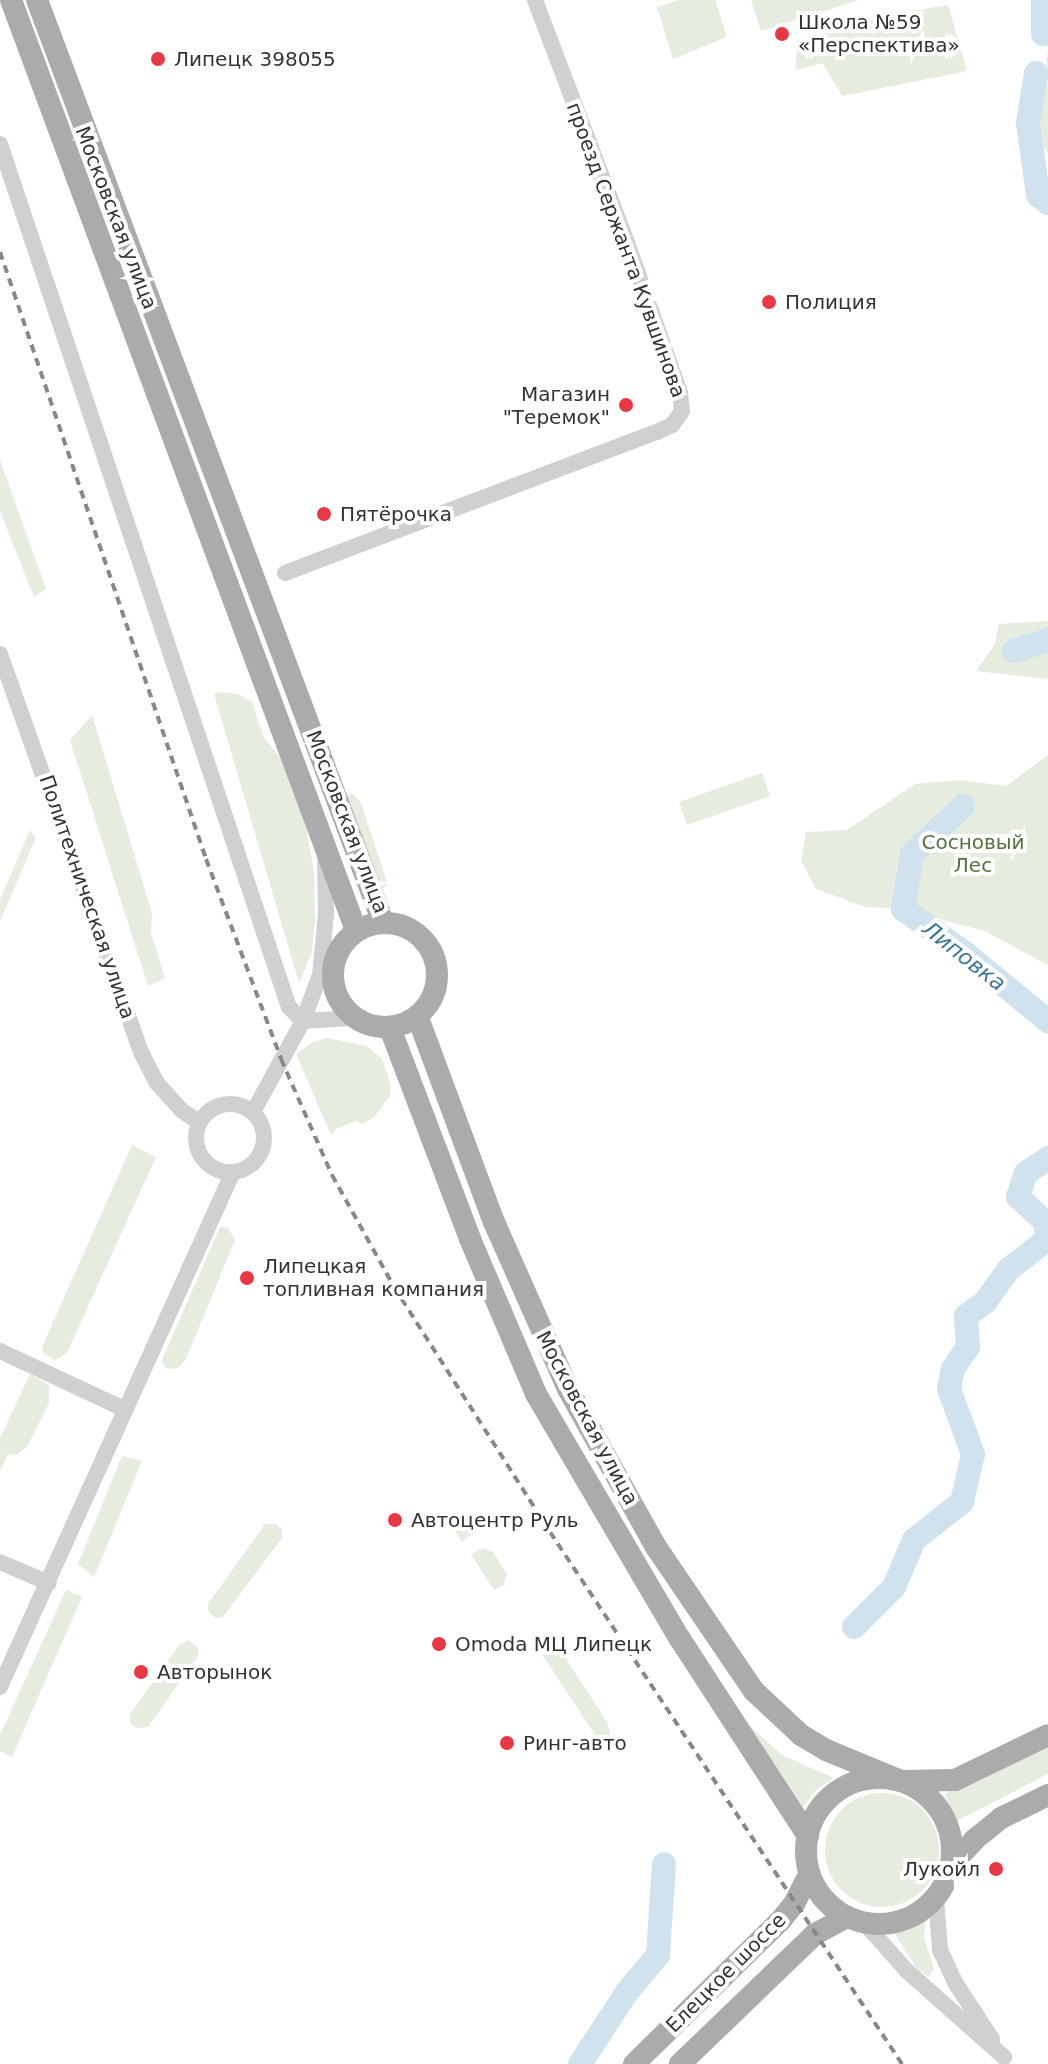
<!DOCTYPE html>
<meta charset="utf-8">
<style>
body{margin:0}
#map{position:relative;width:1048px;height:2064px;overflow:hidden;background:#fff;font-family:"DejaVu Sans",sans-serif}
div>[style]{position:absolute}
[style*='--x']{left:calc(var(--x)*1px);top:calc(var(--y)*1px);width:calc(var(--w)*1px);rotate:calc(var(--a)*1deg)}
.green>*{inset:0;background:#e6ecdf}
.round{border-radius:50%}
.river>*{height:24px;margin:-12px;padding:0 12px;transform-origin:12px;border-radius:12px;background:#cfe2ee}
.minor>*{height:16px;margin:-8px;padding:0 8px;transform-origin:8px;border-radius:8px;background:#d0d0d0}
.minor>.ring{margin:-8px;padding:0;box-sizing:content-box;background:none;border:16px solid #d0d0d0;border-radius:50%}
.major>*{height:22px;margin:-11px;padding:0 11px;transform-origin:11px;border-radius:11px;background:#ababab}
.major>.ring{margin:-11px;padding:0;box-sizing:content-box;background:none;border:22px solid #ababab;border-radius:50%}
.rail>*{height:4px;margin-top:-2px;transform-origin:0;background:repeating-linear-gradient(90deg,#888 0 8px,transparent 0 14px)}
.dots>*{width:22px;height:22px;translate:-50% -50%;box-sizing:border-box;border:4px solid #fff;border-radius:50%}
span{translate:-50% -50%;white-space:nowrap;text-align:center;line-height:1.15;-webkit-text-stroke:8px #fff;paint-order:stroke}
.poi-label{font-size:20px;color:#333}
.left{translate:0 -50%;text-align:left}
.right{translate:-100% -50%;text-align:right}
.street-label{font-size:20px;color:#333}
.park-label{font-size:20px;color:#56703f}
.water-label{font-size:22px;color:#3f7597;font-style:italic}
</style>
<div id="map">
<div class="green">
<div style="clip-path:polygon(679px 0,715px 0,727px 37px,673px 59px,657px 7px)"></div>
<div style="clip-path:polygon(751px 0,859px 0,761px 31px)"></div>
<div style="clip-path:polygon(948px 5px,967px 71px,842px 96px,823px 63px,795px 70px,798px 40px,900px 13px)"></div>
<div style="clip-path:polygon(1048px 49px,1048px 153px,1037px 136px)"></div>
<div style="clip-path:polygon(0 460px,46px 589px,34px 597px,0 511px)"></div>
<div style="clip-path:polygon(1048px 621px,1048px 679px,976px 671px,995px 644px,999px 624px)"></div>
<div style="clip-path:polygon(220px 692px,238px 694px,252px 702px,264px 738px,285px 763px,306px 828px,314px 871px,315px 923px,312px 952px,299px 983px,214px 694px)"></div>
<div style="clip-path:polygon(92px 715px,152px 913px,151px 933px,165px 978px,148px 986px,70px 740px)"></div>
<div style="clip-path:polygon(1048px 755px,1048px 965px,984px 931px,903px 909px,865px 907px,816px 889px,801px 861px,806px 832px,847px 830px,915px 784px,959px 780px,1006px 786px)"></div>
<div style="clip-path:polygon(762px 773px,770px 796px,687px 825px,679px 802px)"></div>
<div style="clip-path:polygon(352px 793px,361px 803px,388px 885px,383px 888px,374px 885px,344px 797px)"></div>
<div style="clip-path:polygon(30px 830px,36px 838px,0 921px,0 900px)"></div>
<div style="clip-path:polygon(326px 1038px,367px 1046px,382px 1059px,390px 1083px,390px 1096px,375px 1116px,363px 1124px,356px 1121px,336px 1129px,331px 1135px,296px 1054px,311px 1043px)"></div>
<div style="clip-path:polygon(132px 1145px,156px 1157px,67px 1353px,56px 1360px,44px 1354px,42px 1347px)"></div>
<div style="clip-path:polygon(220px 1227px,228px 1228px,235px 1240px,186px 1359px,178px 1368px,167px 1369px,161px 1362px)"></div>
<div style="clip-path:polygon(30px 1374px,49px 1385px,49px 1403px,27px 1447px,16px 1455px,8px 1454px,0 1472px,0 1438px)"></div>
<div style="clip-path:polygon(122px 1456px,142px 1461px,94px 1577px,78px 1564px)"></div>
<div style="clip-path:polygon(463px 1513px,474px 1520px,476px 1530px,462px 1542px,452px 1526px,455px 1516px)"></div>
<div style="clip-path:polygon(265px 1524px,276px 1524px,282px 1530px,282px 1538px,223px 1617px,215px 1618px,208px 1611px,208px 1604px)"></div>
<div style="clip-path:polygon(483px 1548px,493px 1552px,507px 1574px,503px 1586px,494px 1590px,471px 1554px)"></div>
<div style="clip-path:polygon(66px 1590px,82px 1597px,12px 1757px,0 1751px,0 1735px)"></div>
<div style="clip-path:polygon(188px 1640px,198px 1647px,198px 1656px,148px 1727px,137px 1728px,130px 1723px,130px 1714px,179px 1645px)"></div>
<div style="clip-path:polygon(542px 1640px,559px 1648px,607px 1722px,611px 1736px,603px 1747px,536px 1645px)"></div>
<div style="clip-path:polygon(741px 1718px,782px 1755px,834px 1778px,816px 1790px,802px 1808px)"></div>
<div style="clip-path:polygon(1048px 1746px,1048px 1774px,957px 1821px,945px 1796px,950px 1790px)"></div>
<div class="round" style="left:825px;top:1793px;width:114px;height:114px"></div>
<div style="clip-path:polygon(926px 1918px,924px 1938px,934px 1969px,929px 1977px,917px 1969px,893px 1931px)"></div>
</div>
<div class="river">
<div style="--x:1043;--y:34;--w:34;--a:-90"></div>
<div style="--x:1036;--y:73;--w:51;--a:99.1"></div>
<div style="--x:1028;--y:123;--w:73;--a:82.1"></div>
<div style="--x:1038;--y:195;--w:13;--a:39"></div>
<div style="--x:1014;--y:651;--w:36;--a:-18"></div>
<div style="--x:963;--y:806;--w:70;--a:136.7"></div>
<div style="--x:912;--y:854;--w:56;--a:99.3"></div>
<div style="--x:903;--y:909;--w:77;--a:35.5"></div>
<div style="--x:966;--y:954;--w:106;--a:39.3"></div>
<div style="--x:854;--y:1627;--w:57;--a:-45"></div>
<div style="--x:894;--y:1587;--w:51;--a:-66.9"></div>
<div style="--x:914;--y:1540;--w:61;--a:-38.4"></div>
<div style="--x:962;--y:1502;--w:49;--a:-77.1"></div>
<div style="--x:973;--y:1454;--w:69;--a:-110.3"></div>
<div style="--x:949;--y:1389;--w:20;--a:-79"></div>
<div style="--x:953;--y:1369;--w:27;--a:-56"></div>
<div style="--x:968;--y:1347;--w:31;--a:-94"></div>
<div style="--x:966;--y:1316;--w:24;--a:-36"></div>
<div style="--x:985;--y:1302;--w:41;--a:-54"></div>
<div style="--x:1009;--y:1269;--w:49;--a:-37.6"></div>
<div style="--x:1048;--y:1239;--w:17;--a:-100"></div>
<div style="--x:1045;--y:1222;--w:37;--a:-137"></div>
<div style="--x:1018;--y:1197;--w:25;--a:-72"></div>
<div style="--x:1026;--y:1173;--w:27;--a:-34"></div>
<div style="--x:580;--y:2064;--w:86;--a:-56.9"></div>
<div style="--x:627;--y:1992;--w:48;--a:-50"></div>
<div style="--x:658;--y:1955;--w:91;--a:-86.2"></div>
</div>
<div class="minor">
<div style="--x:0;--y:144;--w:910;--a:71.49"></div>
<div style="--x:289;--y:1007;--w:20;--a:45"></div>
<div style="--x:285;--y:573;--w:398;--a:-20.8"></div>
<div style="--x:657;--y:432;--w:17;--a:-25"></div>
<div style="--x:672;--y:425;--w:17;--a:-54"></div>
<div style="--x:682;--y:411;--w:18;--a:-96"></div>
<div style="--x:680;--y:393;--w:157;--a:-109.4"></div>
<div style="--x:628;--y:245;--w:262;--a:-110.8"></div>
<div style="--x:0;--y:654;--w:424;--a:70.5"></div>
<div style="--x:142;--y:1054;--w:33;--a:63"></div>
<div style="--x:157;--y:1083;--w:36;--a:48"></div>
<div style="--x:181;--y:1110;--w:22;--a:34"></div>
<div style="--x:321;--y:974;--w:29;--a:-54"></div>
<div style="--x:303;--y:1021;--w:50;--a:-3.4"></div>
<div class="ring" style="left:196px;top:1104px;width:52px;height:52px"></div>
<div style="--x:253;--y:1112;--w:104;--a:-61.2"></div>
<div style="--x:303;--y:1021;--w:49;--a:-69.7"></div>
<div style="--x:320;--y:975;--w:61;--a:-84.4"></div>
<div style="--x:326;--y:914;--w:53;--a:-91.1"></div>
<div style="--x:0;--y:1351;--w:137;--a:25.1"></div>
<div style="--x:0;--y:1562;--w:53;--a:23.2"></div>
<div style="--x:0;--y:1687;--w:565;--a:-65.66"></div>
<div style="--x:936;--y:1899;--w:51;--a:85.5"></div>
<div style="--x:940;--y:1950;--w:38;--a:65"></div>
<div style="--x:956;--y:1984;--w:66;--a:56.8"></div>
<div style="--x:866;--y:1925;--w:62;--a:48.3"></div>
<div style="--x:907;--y:1971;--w:130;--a:41.6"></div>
</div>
<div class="major">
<div style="--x:11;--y:0;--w:992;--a:69.65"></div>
<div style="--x:37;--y:0;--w:983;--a:69.44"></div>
<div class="ring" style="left:333px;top:923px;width:82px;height:82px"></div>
<div style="--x:418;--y:1018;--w:218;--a:69.6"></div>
<div style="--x:494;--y:1222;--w:183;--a:66.1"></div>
<div style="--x:568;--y:1389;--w:181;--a:60.9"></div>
<div style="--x:656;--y:1547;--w:174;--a:55.8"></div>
<div style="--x:754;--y:1691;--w:64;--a:43.1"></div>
<div style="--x:801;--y:1735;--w:29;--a:31"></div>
<div style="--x:826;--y:1750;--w:81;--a:22.5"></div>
<div style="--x:901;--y:1781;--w:54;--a:-1.1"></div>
<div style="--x:955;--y:1780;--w:103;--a:-25.8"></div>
<div style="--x:390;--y:1028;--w:226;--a:69.2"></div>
<div style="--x:470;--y:1239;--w:168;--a:66.9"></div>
<div style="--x:536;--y:1394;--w:284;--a:59.6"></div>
<div style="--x:680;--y:1639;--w:235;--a:57"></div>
<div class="ring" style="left:806px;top:1778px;width:124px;height:124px"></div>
<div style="--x:951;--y:1865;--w:34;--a:-47"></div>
<div style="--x:974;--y:1840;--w:35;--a:-39"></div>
<div style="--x:1001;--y:1818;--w:52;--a:-26.1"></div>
<div style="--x:634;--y:2064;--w:206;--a:-44.4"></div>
<div style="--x:781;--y:1920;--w:21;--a:-51"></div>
<div style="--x:794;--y:1904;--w:34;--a:-63"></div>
<div style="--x:680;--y:2064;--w:187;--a:-43.9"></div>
<div style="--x:815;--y:1934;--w:36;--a:-28"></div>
</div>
<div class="rail">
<div style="--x:0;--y:252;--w:641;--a:71.25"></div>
<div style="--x:206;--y:859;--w:214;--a:69.4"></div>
<div style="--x:281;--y:1059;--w:127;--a:66.3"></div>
<div style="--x:332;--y:1175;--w:128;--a:61"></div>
<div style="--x:394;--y:1287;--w:290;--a:57.5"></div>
<div style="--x:550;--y:1532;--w:638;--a:56.51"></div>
</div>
<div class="dots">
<div style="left:782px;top:34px;background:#e63946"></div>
<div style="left:158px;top:59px;background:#e63946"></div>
<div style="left:769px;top:302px;background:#e63946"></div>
<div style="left:626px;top:405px;background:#e63946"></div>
<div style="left:324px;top:514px;background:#e63946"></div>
<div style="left:247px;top:1278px;background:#e63946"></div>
<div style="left:395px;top:1520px;background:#e63946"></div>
<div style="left:439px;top:1644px;background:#e63946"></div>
<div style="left:141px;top:1672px;background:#e63946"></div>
<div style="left:507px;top:1743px;background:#e63946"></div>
<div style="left:996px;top:1869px;background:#e63946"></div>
</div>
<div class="poi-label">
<span class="left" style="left:798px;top:34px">Школа №59<br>«Перспектива»</span>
<span class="left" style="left:174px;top:59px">Липецк 398055</span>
<span class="left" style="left:785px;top:302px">Полиция</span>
<span class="right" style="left:610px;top:406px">Магазин<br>"Теремок"</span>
<span class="left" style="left:340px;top:514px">Пятёрочка</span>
<span class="left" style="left:263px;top:1278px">Липецкая<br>топливная компания</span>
<span class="left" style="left:411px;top:1520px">Автоцентр Руль</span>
<span class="left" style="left:455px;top:1644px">Omoda МЦ Липецк</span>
<span class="left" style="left:157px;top:1672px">Авторынок</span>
<span class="left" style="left:523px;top:1743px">Ринг-авто</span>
<span class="right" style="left:980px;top:1869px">Лукойл</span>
</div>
<div class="street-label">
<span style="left:116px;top:218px;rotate:69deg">Московская улица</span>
<span style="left:626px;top:250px;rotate:70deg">проезд Сержанта Кувшинова</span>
<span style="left:347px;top:822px;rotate:69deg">Московская улица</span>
<span style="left:87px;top:897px;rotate:71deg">Политехническая улица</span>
<span style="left:587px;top:1418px;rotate:62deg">Московская улица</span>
<span style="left:726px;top:1973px;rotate:-45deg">Елецкое шоссе</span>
</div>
<div class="park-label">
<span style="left:973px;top:854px">Сосновый<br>Лес</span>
</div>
<div class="water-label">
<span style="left:964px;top:956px;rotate:38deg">Липовка</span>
</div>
</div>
